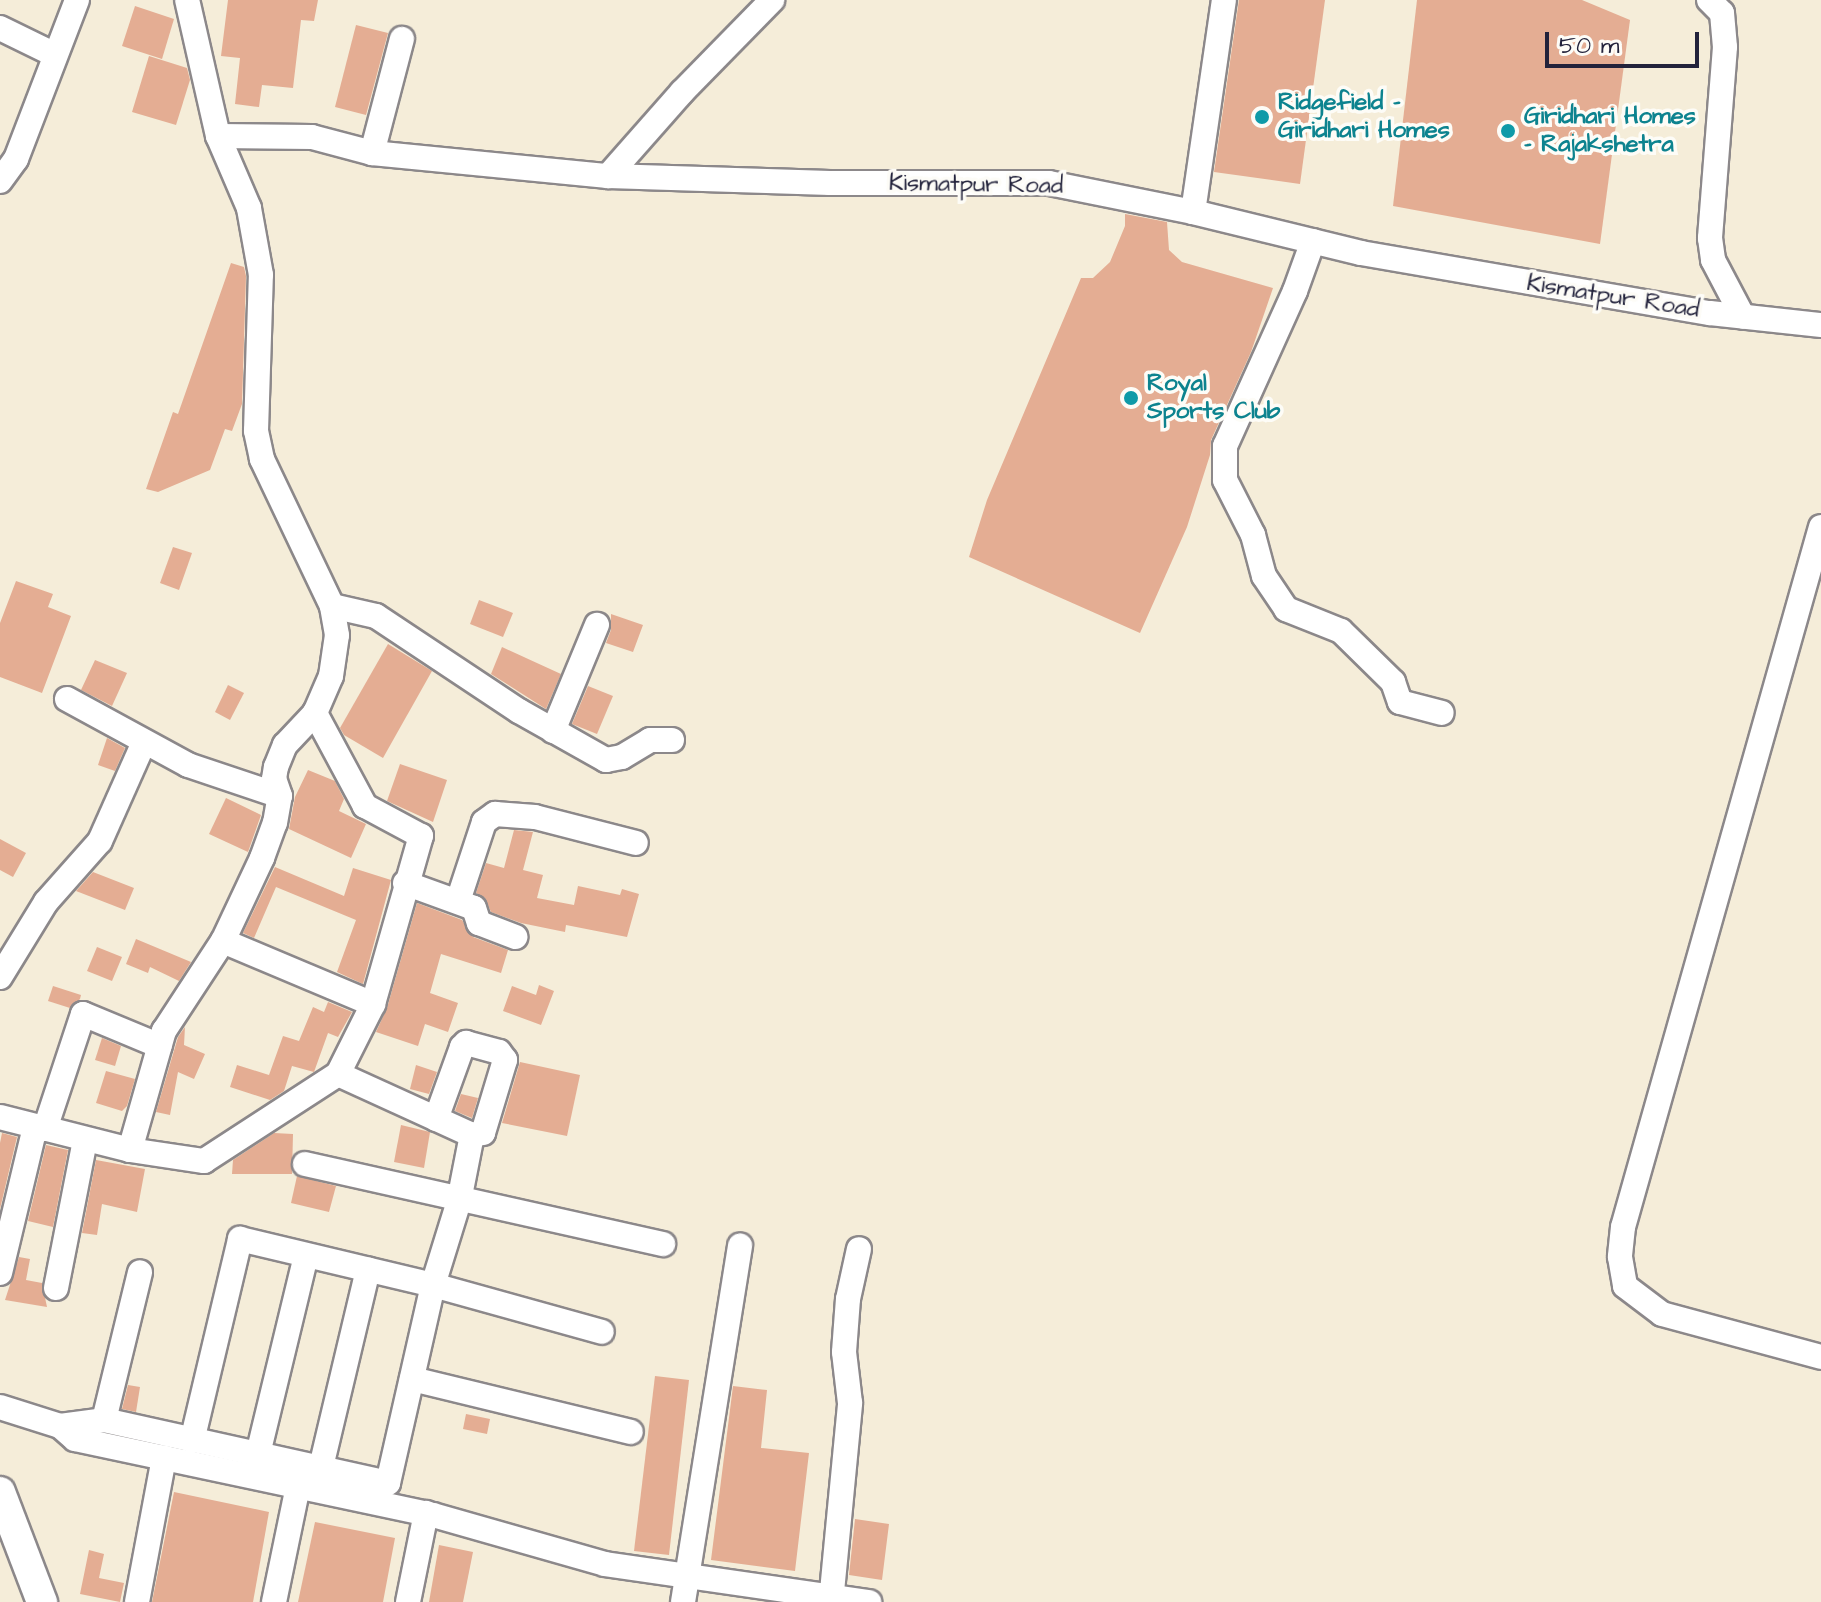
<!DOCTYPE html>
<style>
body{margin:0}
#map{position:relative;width:1821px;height:1602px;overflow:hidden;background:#f5edd9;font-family:"Architects Daughter",sans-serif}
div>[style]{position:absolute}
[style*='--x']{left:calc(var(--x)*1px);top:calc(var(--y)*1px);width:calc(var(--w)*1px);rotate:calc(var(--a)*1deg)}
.building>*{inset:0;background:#e4ad93}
.roads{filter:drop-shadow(2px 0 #8c888a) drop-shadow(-2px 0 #8c888a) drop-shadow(0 2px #8c888a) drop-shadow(0 -2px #8c888a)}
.minor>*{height:24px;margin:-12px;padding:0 12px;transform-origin:12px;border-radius:12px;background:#fff}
.major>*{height:30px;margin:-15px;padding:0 15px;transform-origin:15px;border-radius:15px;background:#fff}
.dots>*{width:22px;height:22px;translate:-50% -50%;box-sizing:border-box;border:4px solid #fdfcf7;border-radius:50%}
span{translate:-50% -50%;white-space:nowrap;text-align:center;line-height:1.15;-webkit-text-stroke:7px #fdfcf7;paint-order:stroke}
.culture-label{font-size:24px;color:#0d838f;font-weight:700}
.left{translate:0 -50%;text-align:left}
.street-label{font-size:24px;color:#22223b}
.scale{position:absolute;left:1545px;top:32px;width:154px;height:36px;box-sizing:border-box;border:4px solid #22223b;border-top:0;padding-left:10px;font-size:24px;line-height:28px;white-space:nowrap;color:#22223b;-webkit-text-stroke:6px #fdfcf7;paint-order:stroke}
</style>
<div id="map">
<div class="building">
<div style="clip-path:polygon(228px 0,318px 0,314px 21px,301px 20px,293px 88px,262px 85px,259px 107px,235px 104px,240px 58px,221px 56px)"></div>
<div style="clip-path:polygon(1239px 0,1325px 0,1300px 184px,1214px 172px)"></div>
<div style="clip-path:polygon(1417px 0,1582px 0,1630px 20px,1600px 244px,1393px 206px)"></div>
<div style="clip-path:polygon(135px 6px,174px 19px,162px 59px,122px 46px)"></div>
<div style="clip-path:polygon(356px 25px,388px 33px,366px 115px,335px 107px)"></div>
<div style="clip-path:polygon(149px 56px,187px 68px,190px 80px,176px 125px,132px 112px)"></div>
<div style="clip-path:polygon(1125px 214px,1167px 222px,1169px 250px,1182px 262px,1273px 288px,1251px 352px,1211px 440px,1210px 455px,1187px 527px,1140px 633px,969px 557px,987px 500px,1081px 278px,1093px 278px,1110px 262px,1125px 226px)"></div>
<div style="clip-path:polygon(231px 263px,244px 267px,246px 276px,242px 404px,232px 431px,225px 429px,210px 470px,158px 492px,146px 489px,173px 412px,178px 414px)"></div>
<div style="clip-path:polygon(173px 547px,192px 553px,179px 590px,160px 583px)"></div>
<div style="clip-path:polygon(16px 581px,53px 594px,48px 607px,71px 616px,42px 693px,0 677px,0 623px)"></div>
<div style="clip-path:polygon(479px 600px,513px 613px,503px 637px,470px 624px)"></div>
<div style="clip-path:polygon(611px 614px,643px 625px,633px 652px,606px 643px,611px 630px)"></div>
<div style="clip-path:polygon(388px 644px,432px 671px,383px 758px,344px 735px,340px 728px)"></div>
<div style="clip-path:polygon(502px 647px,561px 674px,546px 709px,491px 674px)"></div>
<div style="clip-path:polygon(95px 660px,127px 673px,112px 706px,81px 690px)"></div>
<div style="clip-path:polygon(228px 685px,244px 693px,230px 720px,215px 712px)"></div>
<div style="clip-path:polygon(588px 686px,613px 696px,597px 734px,572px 724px)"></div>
<div style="clip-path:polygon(107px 738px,125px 748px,115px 771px,98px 765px)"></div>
<div style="clip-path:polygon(400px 764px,447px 780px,433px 822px,387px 801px)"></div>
<div style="clip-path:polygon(308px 770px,335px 781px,344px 799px,339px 811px,366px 824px,351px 858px,289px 829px,295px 797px)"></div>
<div style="clip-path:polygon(226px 798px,261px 815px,248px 852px,209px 834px)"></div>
<div style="clip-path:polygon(514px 830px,533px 832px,523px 870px,543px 875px,537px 898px,574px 905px,578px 886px,620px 895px,622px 889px,639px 894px,627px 937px,566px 925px,565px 932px,521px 923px,491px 912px,485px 898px,476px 893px,486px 863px,504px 868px)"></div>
<div style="clip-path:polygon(0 839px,26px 853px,13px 877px,0 870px)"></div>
<div style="clip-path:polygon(275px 867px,344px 896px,353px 868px,391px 880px,363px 984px,337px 972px,356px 920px,276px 887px,254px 938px,243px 933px)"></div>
<div style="clip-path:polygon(93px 872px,134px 888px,125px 910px,76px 891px)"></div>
<div style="clip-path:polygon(417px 903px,462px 920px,473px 937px,508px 950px,501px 973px,441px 954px,430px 993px,458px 1003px,448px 1032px,425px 1024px,418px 1046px,376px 1032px,387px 1008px)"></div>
<div style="clip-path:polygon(136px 939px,191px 962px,179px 981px,150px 967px,148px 973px,126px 964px)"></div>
<div style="clip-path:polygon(97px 947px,122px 957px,112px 981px,87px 971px)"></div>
<div style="clip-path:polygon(539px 985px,554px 991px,541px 1025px,503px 1011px,512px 986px,536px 995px)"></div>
<div style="clip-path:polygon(53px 986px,81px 995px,80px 999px,70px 1008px,48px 1001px)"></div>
<div style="clip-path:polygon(328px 1002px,352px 1012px,338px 1037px,328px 1033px,314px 1072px,292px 1066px,284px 1091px,270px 1100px,230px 1087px,237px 1065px,269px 1075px,283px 1036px,299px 1041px,313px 1007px,324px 1012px)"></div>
<div style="clip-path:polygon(185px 1027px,184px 1045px,205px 1054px,194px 1079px,178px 1072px,170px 1115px,156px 1112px,178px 1037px)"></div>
<div style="clip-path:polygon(102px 1038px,121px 1046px,115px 1066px,95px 1060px)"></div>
<div style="clip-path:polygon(520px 1062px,580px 1075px,567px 1136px,502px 1123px)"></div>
<div style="clip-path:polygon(416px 1065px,437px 1072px,429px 1094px,410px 1089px)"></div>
<div style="clip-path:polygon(106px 1071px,135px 1079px,127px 1106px,122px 1111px,96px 1103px)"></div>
<div style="clip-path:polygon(461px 1094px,478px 1098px,472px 1118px,455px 1111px)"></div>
<div style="clip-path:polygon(401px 1125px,430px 1132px,424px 1168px,394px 1162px)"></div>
<div style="clip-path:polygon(2px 1133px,17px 1137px,0 1209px,0 1143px)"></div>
<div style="clip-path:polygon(274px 1133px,293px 1134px,292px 1174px,232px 1174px,233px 1160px)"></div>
<div style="clip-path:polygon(46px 1145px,68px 1150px,53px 1227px,28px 1221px)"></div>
<div style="clip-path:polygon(96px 1160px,145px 1169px,137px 1212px,102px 1204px,97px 1235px,82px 1233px)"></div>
<div style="clip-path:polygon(297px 1176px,336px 1186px,329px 1212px,291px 1203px)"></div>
<div style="clip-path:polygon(19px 1257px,30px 1259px,26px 1280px,42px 1283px,47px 1307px,5px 1300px)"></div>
<div style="clip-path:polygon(655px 1376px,689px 1380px,669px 1555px,634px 1551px)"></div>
<div style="clip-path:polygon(128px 1385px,140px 1387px,136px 1412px,122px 1409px)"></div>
<div style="clip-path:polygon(733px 1386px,767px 1390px,761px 1448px,809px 1453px,795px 1571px,711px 1560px)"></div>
<div style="clip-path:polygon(466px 1414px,490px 1419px,487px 1434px,463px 1429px)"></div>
<div style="clip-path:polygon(174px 1492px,269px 1512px,253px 1602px,152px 1602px)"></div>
<div style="clip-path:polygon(855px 1519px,889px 1524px,882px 1580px,849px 1575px)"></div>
<div style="clip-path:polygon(315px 1522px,395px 1538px,383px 1602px,298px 1602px)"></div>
<div style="clip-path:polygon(439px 1545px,473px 1552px,463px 1602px,429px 1602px)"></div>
<div style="clip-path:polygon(89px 1550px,104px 1554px,99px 1578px,124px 1583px,120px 1602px,80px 1594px)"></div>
</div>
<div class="roads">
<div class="minor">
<div style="--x:1709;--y:0;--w:18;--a:45"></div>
<div style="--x:1722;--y:13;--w:34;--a:85"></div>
<div style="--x:1725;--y:47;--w:192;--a:94.5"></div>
<div style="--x:1710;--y:238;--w:22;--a:82"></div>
<div style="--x:1713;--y:260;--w:64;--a:62.2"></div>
<div style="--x:0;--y:28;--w:61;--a:26.1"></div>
<div style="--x:218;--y:136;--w:94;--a:0.6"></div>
<div style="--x:312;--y:137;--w:62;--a:14.9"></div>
<div style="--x:372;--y:153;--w:237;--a:5.6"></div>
<div style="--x:608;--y:176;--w:222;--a:1.8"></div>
<div style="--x:830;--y:183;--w:219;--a:0"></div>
<div style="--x:1049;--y:183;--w:147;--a:11.4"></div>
<div style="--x:1193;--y:212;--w:173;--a:13.7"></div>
<div style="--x:1361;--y:253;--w:354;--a:9.8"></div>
<div style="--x:1710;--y:313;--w:112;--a:6.2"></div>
<div style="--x:372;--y:153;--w:118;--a:-75.3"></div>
<div style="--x:608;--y:176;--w:112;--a:-48.6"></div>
<div style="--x:682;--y:92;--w:129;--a:-45.6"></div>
<div style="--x:0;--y:181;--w:27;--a:-54"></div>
<div style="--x:16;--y:159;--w:170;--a:-69"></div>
<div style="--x:1193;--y:212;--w:214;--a:-81.7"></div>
<div style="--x:1313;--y:241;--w:53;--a:109.8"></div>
<div style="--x:1295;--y:291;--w:170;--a:114.3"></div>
<div style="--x:1225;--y:446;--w:34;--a:90"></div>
<div style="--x:1225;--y:480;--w:62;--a:63"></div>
<div style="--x:1253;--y:535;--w:42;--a:75"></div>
<div style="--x:1264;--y:576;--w:40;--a:56"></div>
<div style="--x:1286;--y:609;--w:59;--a:21.8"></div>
<div style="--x:1341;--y:631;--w:73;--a:44.4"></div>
<div style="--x:1393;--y:682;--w:21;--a:71"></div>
<div style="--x:1400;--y:702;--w:43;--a:14.7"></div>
<div style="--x:1821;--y:527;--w:727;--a:105.79"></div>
<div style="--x:1623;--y:1227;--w:30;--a:96"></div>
<div style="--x:1620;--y:1257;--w:29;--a:80"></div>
<div style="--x:1625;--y:1286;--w:46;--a:37.1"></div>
<div style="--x:1662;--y:1314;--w:165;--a:15.1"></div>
<div style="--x:332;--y:606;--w:45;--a:12.8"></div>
<div style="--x:376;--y:616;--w:172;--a:33.6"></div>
<div style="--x:519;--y:711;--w:100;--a:29.4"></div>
<div style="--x:606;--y:760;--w:16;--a:-11"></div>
<div style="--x:622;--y:757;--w:33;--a:-31"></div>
<div style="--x:650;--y:740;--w:22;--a:0"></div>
<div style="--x:67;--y:699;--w:138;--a:28.6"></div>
<div style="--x:188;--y:765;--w:97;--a:18.6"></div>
<div style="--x:553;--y:731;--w:115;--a:-67.5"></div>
<div style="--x:405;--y:883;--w:73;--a:19.9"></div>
<div style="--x:474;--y:908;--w:16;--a:72"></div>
<div style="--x:479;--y:923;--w:39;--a:21"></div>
<div style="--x:458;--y:901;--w:83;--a:-71.8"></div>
<div style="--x:484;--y:822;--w:14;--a:-36"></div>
<div style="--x:495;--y:814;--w:40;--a:4.3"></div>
<div style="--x:535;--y:817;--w:104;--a:14.4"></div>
<div style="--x:223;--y:941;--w:163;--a:22.8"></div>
<div style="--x:0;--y:977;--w:88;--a:-58.5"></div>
<div style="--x:46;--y:902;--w:81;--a:-48.5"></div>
<div style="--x:100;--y:841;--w:108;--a:-66"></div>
<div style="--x:0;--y:1117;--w:134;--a:14.2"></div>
<div style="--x:130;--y:1150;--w:75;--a:8.5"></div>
<div style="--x:204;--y:1161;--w:160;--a:-33"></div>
<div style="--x:338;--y:1074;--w:78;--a:-63.4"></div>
<div style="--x:373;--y:1004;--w:175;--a:-74.1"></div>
<div style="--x:421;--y:836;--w:64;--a:-151.8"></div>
<div style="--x:365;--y:806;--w:106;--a:-118.3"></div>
<div style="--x:436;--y:1119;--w:77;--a:-70.1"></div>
<div style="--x:462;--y:1047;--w:6;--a:-45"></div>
<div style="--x:466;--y:1043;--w:34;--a:15"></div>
<div style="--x:499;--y:1052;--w:10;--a:53"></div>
<div style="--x:505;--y:1060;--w:76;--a:106.8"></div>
<div style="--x:483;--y:1133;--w:11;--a:170"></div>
<div style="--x:45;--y:1129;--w:121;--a:-71.7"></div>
<div style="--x:83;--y:1014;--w:83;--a:22.6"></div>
<div style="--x:130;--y:1150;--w:124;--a:-74.1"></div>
<div style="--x:164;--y:1031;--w:108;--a:-56.8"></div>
<div style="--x:223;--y:941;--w:92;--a:-64.8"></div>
<div style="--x:262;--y:858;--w:37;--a:-70"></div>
<div style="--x:275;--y:823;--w:27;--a:-80"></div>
<div style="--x:280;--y:796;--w:18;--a:-109"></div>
<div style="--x:274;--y:779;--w:12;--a:-81"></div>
<div style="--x:276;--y:767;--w:24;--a:-68"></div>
<div style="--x:285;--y:745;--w:44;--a:-46.8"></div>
<div style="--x:315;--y:713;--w:40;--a:-66.6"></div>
<div style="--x:331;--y:676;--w:41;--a:-81.7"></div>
<div style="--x:337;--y:635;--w:29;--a:-100"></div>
<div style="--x:332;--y:606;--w:163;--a:-115.5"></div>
<div style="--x:262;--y:459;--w:29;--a:-102"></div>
<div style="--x:256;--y:431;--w:156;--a:-88.2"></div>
<div style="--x:261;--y:275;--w:68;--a:-100.2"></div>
<div style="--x:249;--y:208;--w:78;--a:-113.3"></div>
<div style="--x:218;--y:136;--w:139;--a:-102.8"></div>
<div style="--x:305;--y:1164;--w:367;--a:12.6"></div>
<div style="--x:0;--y:1273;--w:150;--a:-76.5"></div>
<div style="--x:56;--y:1288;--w:151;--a:-78.9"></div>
<div style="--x:412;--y:1379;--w:225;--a:13.6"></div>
<div style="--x:0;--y:1407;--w:63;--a:17.6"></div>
<div style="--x:60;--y:1426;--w:44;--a:-7.8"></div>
<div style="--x:104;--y:1420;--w:291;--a:12.5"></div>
<div style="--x:388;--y:1483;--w:203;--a:-77.2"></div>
<div style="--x:433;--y:1285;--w:88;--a:-72.8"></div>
<div style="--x:459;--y:1201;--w:67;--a:-78.9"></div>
<div style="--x:472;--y:1135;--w:147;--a:-155.5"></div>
<div style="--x:104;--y:1420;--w:152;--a:-76.3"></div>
<div style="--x:60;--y:1426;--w:20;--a:41"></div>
<div style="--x:75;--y:1439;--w:366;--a:12"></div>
<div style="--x:433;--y:1515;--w:179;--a:15.9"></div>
<div style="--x:605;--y:1564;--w:267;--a:8.2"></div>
<div style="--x:192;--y:1441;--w:208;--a:-76.6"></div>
<div style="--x:240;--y:1239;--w:198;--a:13.4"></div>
<div style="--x:433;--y:1285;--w:175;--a:15.5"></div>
<div style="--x:258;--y:1454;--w:204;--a:-76.4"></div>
<div style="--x:321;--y:1467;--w:203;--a:-76.6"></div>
<div style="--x:137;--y:1602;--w:147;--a:-79.4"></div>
<div style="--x:274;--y:1602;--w:118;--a:-78.3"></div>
<div style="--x:408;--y:1602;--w:91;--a:-78.6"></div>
<div style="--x:683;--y:1602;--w:361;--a:-80.9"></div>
<div style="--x:831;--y:1602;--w:200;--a:-84.5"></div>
<div style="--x:850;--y:1403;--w:51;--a:-96.7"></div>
<div style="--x:844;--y:1352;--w:53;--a:-85.7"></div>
<div style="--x:848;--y:1299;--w:51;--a:-77.6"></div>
</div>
<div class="major">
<div style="--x:0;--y:1492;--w:118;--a:69.1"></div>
</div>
</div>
<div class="dots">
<div style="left:1262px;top:117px;background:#0f9aa8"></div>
<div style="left:1508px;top:131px;background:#0f9aa8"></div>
<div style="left:1131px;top:398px;background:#0f9aa8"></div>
</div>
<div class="culture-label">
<span class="left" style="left:1278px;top:117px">Ridgefield -<br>Giridhari Homes</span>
<span class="left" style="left:1524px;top:131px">Giridhari Homes<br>- Rajakshetra</span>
<span class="left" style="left:1147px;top:398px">Royal<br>Sports Club</span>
</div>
<div class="street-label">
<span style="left:976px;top:185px;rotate:1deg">Kismatpur Road</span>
<span style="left:1613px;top:297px;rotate:9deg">Kismatpur Road</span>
</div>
<div class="scale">50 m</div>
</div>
